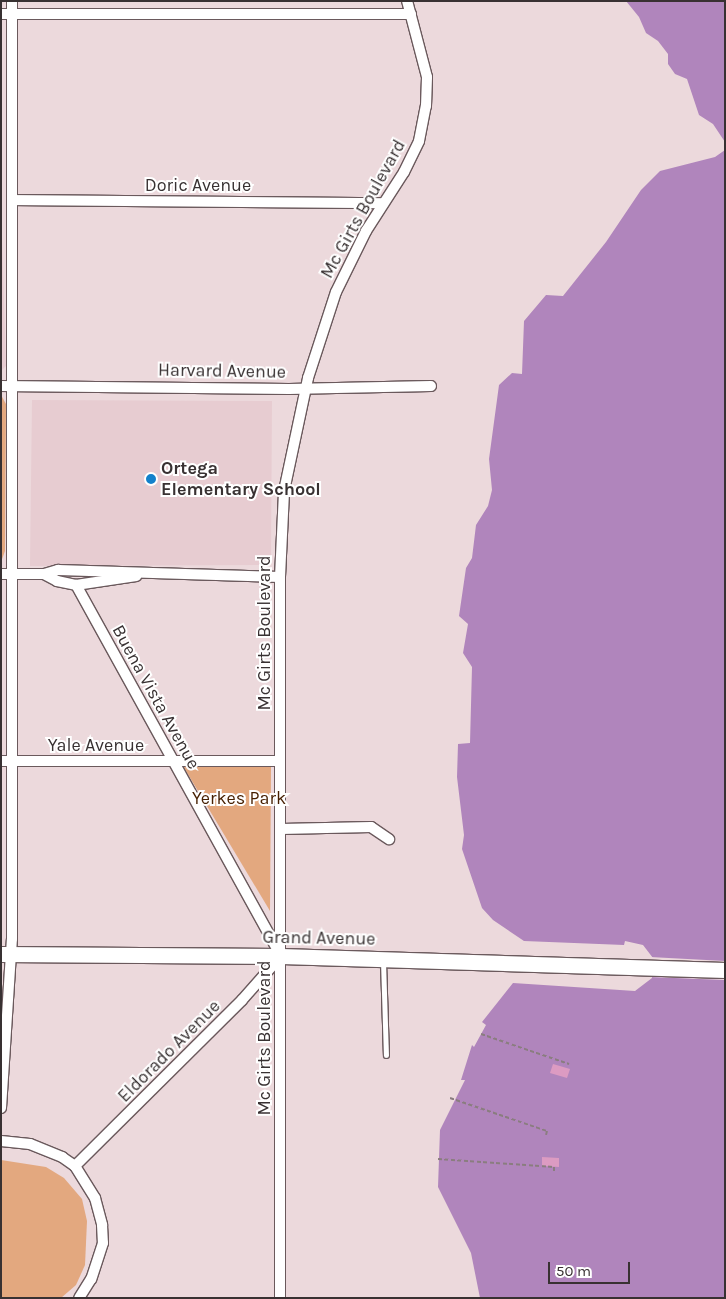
<!DOCTYPE html>
<style>
body{margin:0}
#map{position:relative;width:726px;height:1299px;overflow:hidden;background:#ecd9dc;font-family:Karla,sans-serif}
div>[style]{position:absolute}
[style*='--x']{left:calc(var(--x)*1px);top:calc(var(--y)*1px);width:calc(var(--w)*1px);rotate:calc(var(--a)*1deg)}
.built>*{inset:0;background:#e7ccd1}
.green>*{inset:0;background:#e3a87f}
.water>*{inset:0;background:#b085bc}
.pier>*{inset:0;background:#ecd9dc}
.building>*{inset:0;background:#dc9bc2}
.path>*{height:2px;margin-top:-1px;transform-origin:0;background:repeating-linear-gradient(90deg,#8a7d7f 0 4px,transparent 0 6.5px)}
.roads{filter:drop-shadow(1px 0 #6a595c) drop-shadow(-1px 0 #6a595c) drop-shadow(0 1px #6a595c) drop-shadow(0 -1px #6a595c)}
.service>*{height:5px;margin:-2.5px;padding:0 2.5px;transform-origin:2.5px;border-radius:2.5px;background:#fff}
.minor>*{height:10px;margin:-5px;padding:0 5px;transform-origin:5px;border-radius:5px;background:#fff}
.secondary>*{height:15px;margin:-7.5px;padding:0 7.5px;transform-origin:7.5px;border-radius:7.5px;background:#fff}
.dots>*{width:14px;height:14px;translate:-50% -50%;box-sizing:border-box;border:2px solid #fff;border-radius:50%}
span{translate:-50% -50%;white-space:nowrap;text-align:center;line-height:1.15;-webkit-text-stroke:4px #fff;paint-order:stroke}
.street-label{font-size:18px;color:#383132}
.poi-label{font-size:18px;color:#383132;font-weight:700}
.left{translate:0 -50%;text-align:left}
.park-label{font-size:18px;color:#461f00}
.frame{position:absolute;inset:0;border:2px solid #383132;pointer-events:none}
.scale{position:absolute;left:548px;top:1262px;width:82px;height:22px;box-sizing:border-box;border:2px solid #383132;border-top:0;padding-left:6px;font-size:15px;line-height:18px;white-space:nowrap;color:#383132;-webkit-text-stroke:4px #fff;paint-order:stroke}
</style>
<div id="map">
<div class="built">
<div style="clip-path:polygon(1px 204px,6px 366px,1px 371px)"></div>
<div style="clip-path:polygon(32px 400px,272px 401px,271px 558px,262px 565px,30px 566px)"></div>
</div>
<div class="green">
<div style="clip-path:polygon(1px 395px,6px 404px,5px 551px,1px 562px)"></div>
<div style="clip-path:polygon(183px 766px,271px 767px,270px 911px)"></div>
<div style="clip-path:polygon(1px 1160px,46px 1167px,64px 1178px,82px 1199px,87px 1221px,85px 1265px,76px 1285px,61px 1298px,1px 1298px)"></div>
</div>
<div class="water">
<div style="clip-path:polygon(626px 1px,725px 1px,725px 142px,713px 124px,699px 115px,687px 79px,675px 74px,668px 64px,668px 54px,658px 41px,646px 33px,639px 17px)"></div>
<div style="clip-path:polygon(725px 150px,725px 1298px,480px 1298px,471px 1253px,438px 1187px,440px 1130px,465px 1080px,461px 1080px,472px 1045px,474px 1047px,486px 1025px,482px 1022px,513px 983px,635px 991px,652px 978px,653px 958px,643px 945px,625px 941px,624px 945px,524px 941px,493px 920px,482px 908px,462px 849px,464px 835px,457px 777px,458px 744px,470px 743px,472px 667px,463px 653px,468px 624px,459px 616px,466px 568px,472px 558px,476px 525px,488px 506px,492px 490px,489px 459px,499px 385px,512px 373px,522px 374px,524px 321px,546px 295px,563px 296px,606px 242px,641px 190px,660px 171px,715px 157px)"></div>
</div>
<div class="pier">
<div style="clip-path:polygon(650px 957px,725px 961px,725px 980px,649px 977px)"></div>
</div>
<div class="building">
<div style="clip-path:polygon(553px 1064px,570px 1069px,567px 1078px,550px 1073px)"></div>
<div style="clip-path:polygon(542px 1157px,559px 1158px,559px 1167px,542px 1166px)"></div>
</div>
<div class="path">
<div style="--x:481;--y:1034;--w:93;--a:18.8"></div>
<div style="--x:450;--y:1098;--w:102;--a:18.8"></div>
<div style="--x:547;--y:1131;--w:4;--a:104"></div>
<div style="--x:438;--y:1159;--w:116;--a:3.9"></div>
<div style="--x:554;--y:1167;--w:6;--a:90"></div>
</div>
<div class="roads">
<div class="service">
<div style="--x:383;--y:961;--w:94;--a:88.2"></div>
</div>
<div class="minor">
<div style="--x:1;--y:14;--w:410;--a:0"></div>
<div style="--x:13;--y:200;--w:370;--a:0.5"></div>
<div style="--x:1;--y:386;--w:288;--a:0.6"></div>
<div style="--x:289;--y:389;--w:142;--a:-1.2"></div>
<div style="--x:1;--y:574;--w:43;--a:0"></div>
<div style="--x:44;--y:574;--w:15;--a:-16"></div>
<div style="--x:58;--y:570;--w:222;--a:1.8"></div>
<div style="--x:44;--y:574;--w:15;--a:28"></div>
<div style="--x:57;--y:581;--w:19;--a:12"></div>
<div style="--x:76;--y:585;--w:61;--a:-8.5"></div>
<div style="--x:1;--y:761;--w:279;--a:0"></div>
<div style="--x:281;--y:829;--w:90;--a:-1.3"></div>
<div style="--x:371;--y:827;--w:22;--a:34"></div>
<div style="--x:1;--y:1108;--w:169;--a:-86.3"></div>
<div style="--x:12;--y:939;--w:938;--a:-90"></div>
<div style="--x:1;--y:1141;--w:29;--a:6"></div>
<div style="--x:30;--y:1144;--w:35;--a:22"></div>
<div style="--x:62;--y:1157;--w:16;--a:35"></div>
<div style="--x:75;--y:1166;--w:38;--a:58"></div>
<div style="--x:95;--y:1198;--w:28;--a:75"></div>
<div style="--x:102;--y:1225;--w:18;--a:87"></div>
<div style="--x:103;--y:1243;--w:38;--a:108"></div>
<div style="--x:91;--y:1279;--w:22;--a:122"></div>
<div style="--x:75;--y:1166;--w:235;--a:-44.8"></div>
<div style="--x:242;--y:1000;--w:59;--a:-48.4"></div>
<div style="--x:281;--y:956;--w:424;--a:-118.9"></div>
<div style="--x:280;--y:1298;--w:721;--a:-90"></div>
<div style="--x:280;--y:577;--w:86;--a:-87.3"></div>
<div style="--x:284;--y:491;--w:116;--a:-78"></div>
<div style="--x:308;--y:378;--w:90;--a:-72"></div>
<div style="--x:336;--y:292;--w:68;--a:-63.8"></div>
<div style="--x:366;--y:231;--w:70;--a:-57.2"></div>
<div style="--x:404;--y:172;--w:34;--a:-64"></div>
<div style="--x:419;--y:141;--w:36;--a:-79"></div>
<div style="--x:426;--y:106;--w:29;--a:-88"></div>
<div style="--x:427;--y:77;--w:79;--a:-104.7"></div>
</div>
<div class="secondary">
<div style="--x:1;--y:954;--w:280;--a:0.4"></div>
<div style="--x:281;--y:956;--w:444;--a:1.8"></div>
</div>
</div>
<div class="dots">
<div style="left:151px;top:479px;background:#1381cb"></div>
</div>
<div class="street-label">
<span style="left:198px;top:185px">Doric Avenue</span>
<span style="left:363px;top:209px;rotate:-61deg">Mc Girts Boulevard</span>
<span style="left:222px;top:371px;rotate:1deg">Harvard Avenue</span>
<span style="left:264px;top:633px;rotate:-90deg">Mc Girts Boulevard</span>
<span style="left:156px;top:697px;rotate:61deg">Buena Vista Avenue</span>
<span style="left:96px;top:745px">Yale Avenue</span>
<span style="left:319px;top:938px;rotate:1deg">Grand Avenue</span>
<span style="left:264px;top:1038px;rotate:-90deg">Mc Girts Boulevard</span>
<span style="left:169px;top:1051px;rotate:-45deg">Eldorado Avenue</span>
</div>
<div class="poi-label">
<span class="left" style="left:161px;top:479px">Ortega<br>Elementary School</span>
</div>
<div class="park-label">
<span style="left:239px;top:798px">Yerkes Park</span>
</div>
<div class="frame"></div>
<div class="scale">50 m</div>
</div>
